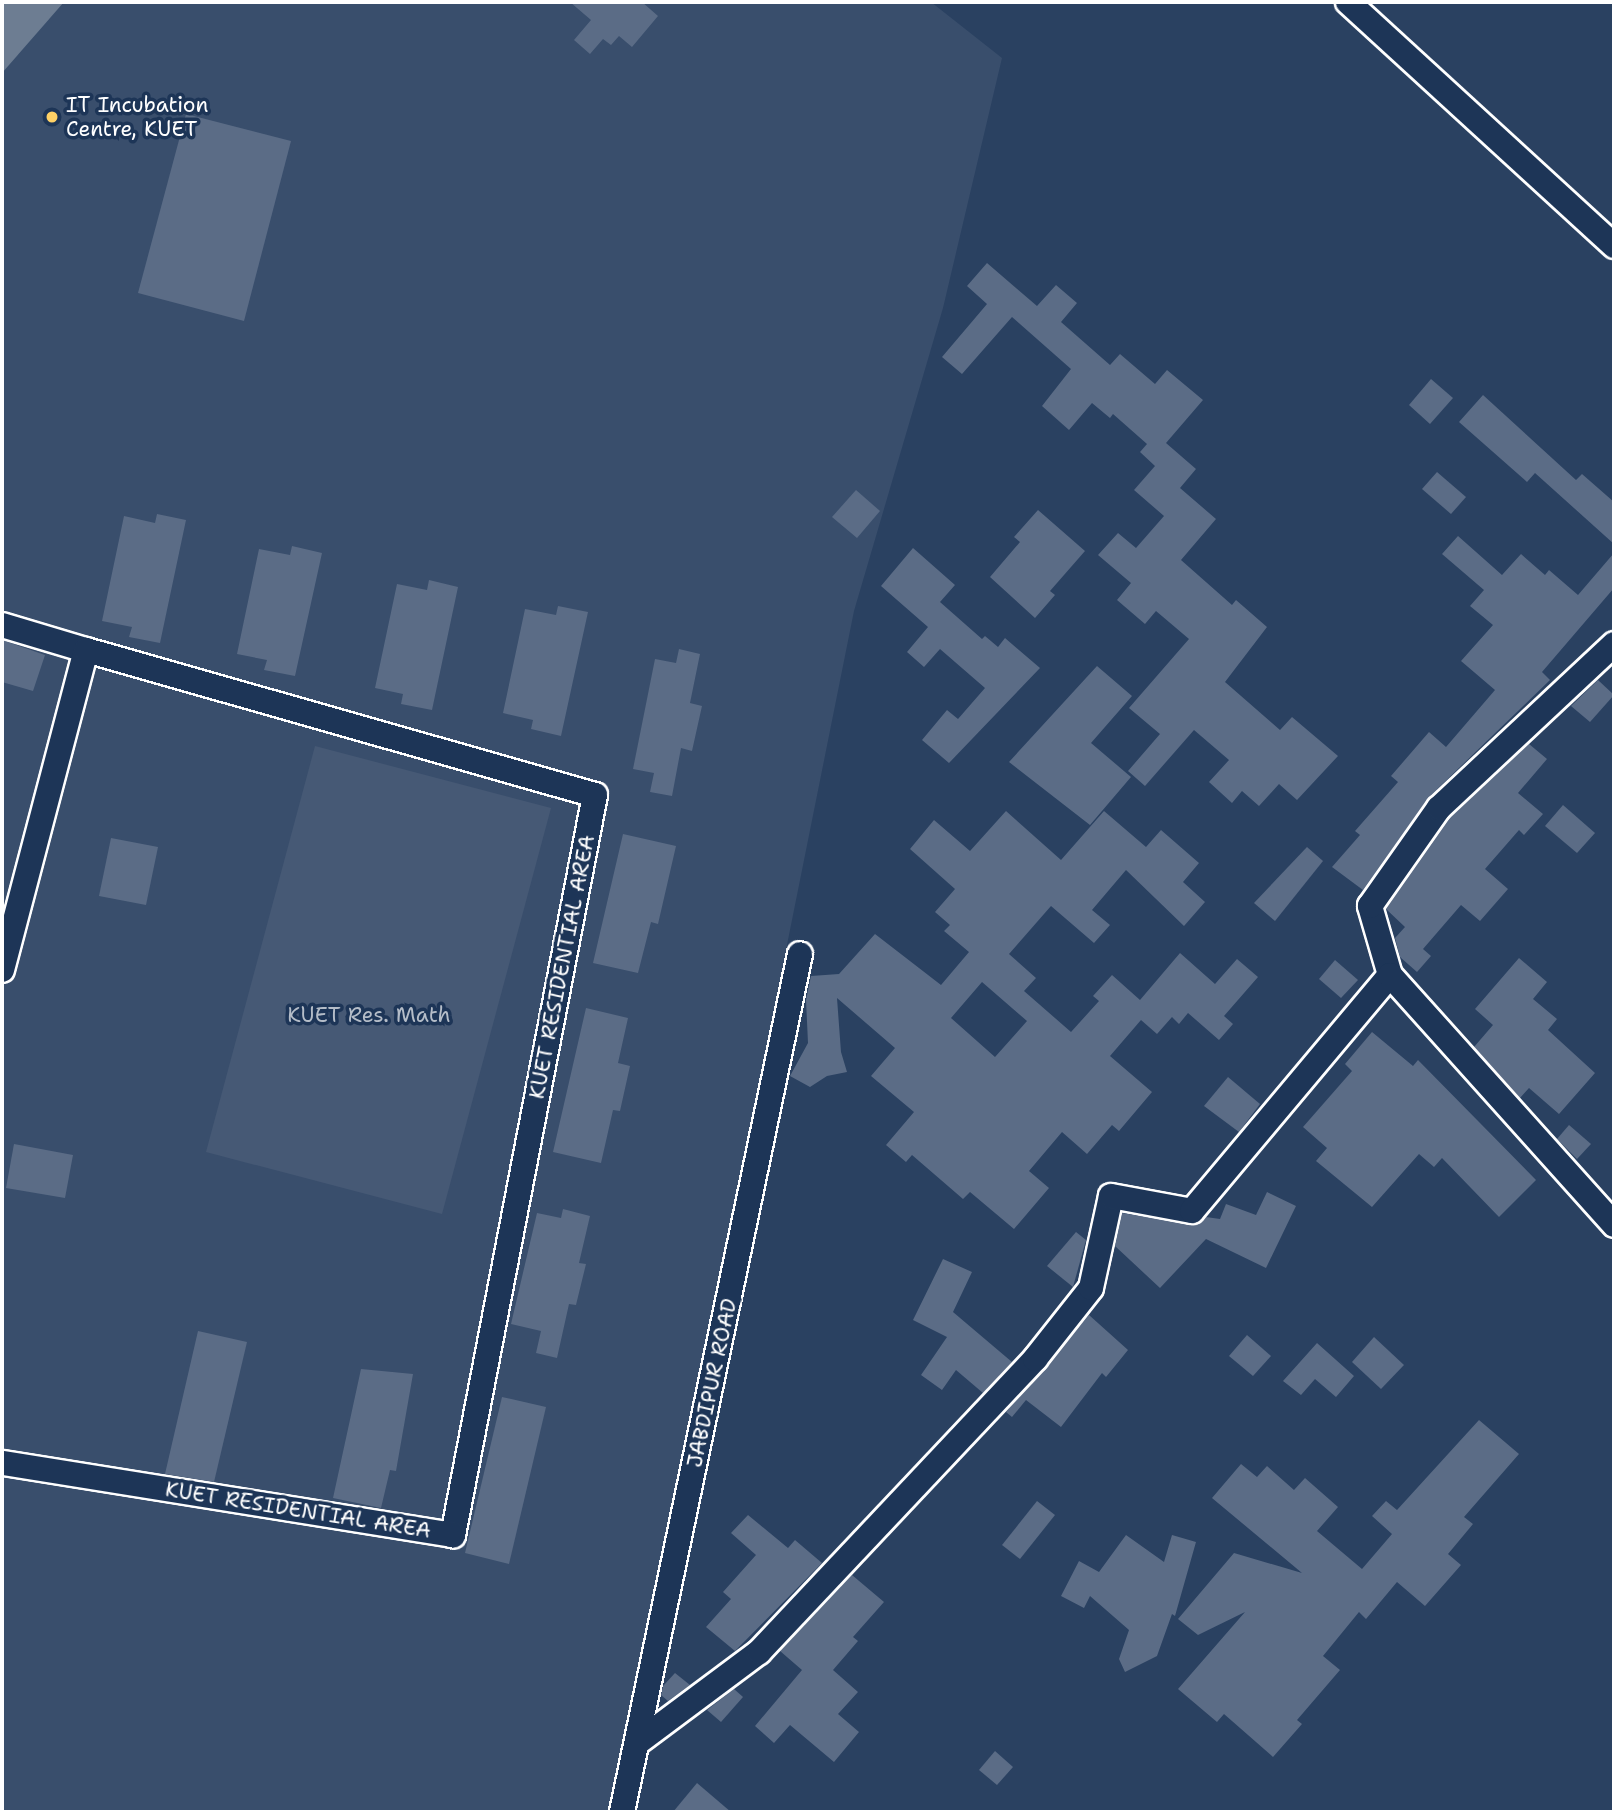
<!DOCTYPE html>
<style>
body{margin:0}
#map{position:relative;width:1616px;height:1814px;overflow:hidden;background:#2a4161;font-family:"Shantell Sans",sans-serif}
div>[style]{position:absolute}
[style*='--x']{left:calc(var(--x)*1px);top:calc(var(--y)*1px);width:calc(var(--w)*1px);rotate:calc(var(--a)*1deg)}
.built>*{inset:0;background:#394e6c}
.green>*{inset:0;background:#465975}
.water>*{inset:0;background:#6d7d92}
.building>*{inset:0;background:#5b6c86}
.roads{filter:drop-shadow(2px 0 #fff) drop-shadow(-2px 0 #fff) drop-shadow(0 2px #fff) drop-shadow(0 -2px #fff)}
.street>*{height:24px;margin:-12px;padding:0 12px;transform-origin:12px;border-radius:12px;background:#1d3557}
.dots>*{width:19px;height:19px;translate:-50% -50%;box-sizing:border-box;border:4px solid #1d3557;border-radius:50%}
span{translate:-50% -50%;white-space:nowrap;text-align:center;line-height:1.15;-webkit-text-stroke:7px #1d3557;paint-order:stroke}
.poi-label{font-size:21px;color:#fff}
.left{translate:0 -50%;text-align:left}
.street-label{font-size:21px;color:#fff}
.park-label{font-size:21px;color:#b5bdc8}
.frame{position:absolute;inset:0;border:4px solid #fff;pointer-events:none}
</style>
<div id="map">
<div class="built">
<div style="clip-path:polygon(2px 2px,931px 2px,1002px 58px,943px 308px,854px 611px,613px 1812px,2px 1812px)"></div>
</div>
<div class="green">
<div style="clip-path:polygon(315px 746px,551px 808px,442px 1214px,206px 1152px)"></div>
</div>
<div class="water">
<div style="clip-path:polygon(2px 2px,64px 2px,2px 73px)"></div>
</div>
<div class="building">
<div style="clip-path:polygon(570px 2px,642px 2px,658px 16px,632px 47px,619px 36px,611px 45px,603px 39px,590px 54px,574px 40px,591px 20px)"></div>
<div style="clip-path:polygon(186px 114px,291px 141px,244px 321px,138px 293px)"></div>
<div style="clip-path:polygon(987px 263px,1037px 306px,1056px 285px,1077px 303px,1061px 322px,1110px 365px,1120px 354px,1155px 384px,1167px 370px,1203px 400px,1166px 443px,1196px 469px,1180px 488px,1216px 519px,1181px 560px,1232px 605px,1236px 600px,1267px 627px,1225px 682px,1280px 730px,1292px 717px,1338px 756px,1297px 800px,1279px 784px,1259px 806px,1242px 791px,1232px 803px,1209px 782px,1229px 760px,1194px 730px,1145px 786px,1128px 771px,1160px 734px,1129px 708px,1189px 639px,1156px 611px,1145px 624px,1117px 600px,1131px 583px,1098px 555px,1118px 533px,1136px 548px,1164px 516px,1134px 490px,1155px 466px,1140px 452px,1147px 444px,1113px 414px,1110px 418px,1092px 403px,1069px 430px,1042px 406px,1071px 369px,1012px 317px,962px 374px,942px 357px,987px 304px,967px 286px)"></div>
<div style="clip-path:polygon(1431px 379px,1453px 398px,1430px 424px,1409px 405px)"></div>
<div style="clip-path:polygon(1483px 395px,1576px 480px,1582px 474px,1614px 502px,1614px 544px,1535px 473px,1527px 482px,1459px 422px)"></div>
<div style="clip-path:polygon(1437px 472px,1466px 497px,1451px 514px,1422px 489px)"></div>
<div style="clip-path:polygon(856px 490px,880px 511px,857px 538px,832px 517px)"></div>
<div style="clip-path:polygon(1038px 510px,1085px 551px,1050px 591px,1055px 595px,1035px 618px,990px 577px,1020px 542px,1014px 537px)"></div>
<div style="clip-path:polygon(157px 514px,186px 520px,160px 643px,129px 637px,132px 627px,102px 621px,124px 516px,155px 523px)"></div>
<div style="clip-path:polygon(1458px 536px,1502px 575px,1521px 554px,1545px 575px,1549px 570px,1578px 595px,1614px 553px,1614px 588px,1542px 672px,1550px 680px,1429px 797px,1363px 890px,1332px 867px,1360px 835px,1355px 831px,1398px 782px,1391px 776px,1429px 732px,1446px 747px,1495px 690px,1461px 661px,1493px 625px,1470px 606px,1484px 590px,1442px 554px)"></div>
<div style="clip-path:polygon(292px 546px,322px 553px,295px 676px,264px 670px,267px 660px,237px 654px,259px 549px,290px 555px)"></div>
<div style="clip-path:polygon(913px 548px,955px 585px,940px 602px,982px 639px,985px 636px,998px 647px,1005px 638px,1040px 668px,949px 763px,922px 740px,947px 710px,958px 719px,985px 688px,940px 649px,924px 667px,907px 652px,928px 627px,881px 586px)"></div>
<div style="clip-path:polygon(429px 580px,458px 587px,432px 710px,401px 704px,403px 694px,375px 688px,397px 584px,427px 590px)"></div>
<div style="clip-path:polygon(558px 606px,588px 612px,561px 736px,531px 729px,533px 720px,503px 713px,525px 609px,556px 615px)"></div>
<div style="clip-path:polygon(2px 640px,45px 655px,33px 691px,2px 682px)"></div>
<div style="clip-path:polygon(679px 649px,700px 654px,690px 703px,702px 706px,692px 751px,681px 748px,672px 796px,650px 792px,654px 773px,633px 769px,655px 659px,676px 663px)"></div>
<div style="clip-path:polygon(1097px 666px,1132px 696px,1091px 743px,1131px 777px,1090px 825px,1009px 762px)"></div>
<div style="clip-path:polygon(1598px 680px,1614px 695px,1590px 722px,1571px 706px)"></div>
<div style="clip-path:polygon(1529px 744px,1547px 759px,1518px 793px,1543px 814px,1524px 835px,1519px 830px,1485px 869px,1508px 889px,1480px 921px,1461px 905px,1423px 949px,1431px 956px,1417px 972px,1400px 957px,1395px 938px,1405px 927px,1386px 909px,1450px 818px)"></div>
<div style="clip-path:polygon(1563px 805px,1595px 833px,1577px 853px,1545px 826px)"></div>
<div style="clip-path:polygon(evenodd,1006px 811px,1061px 860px,1104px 811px,1146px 847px,1161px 830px,1199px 863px,1183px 882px,1205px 902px,1184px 926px,1126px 870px,1092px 910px,1110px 925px,1094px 943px,1051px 906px,1009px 954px,1036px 978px,1024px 991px,1071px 1032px,1099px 1001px,1093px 996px,1112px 975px,1140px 1000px,1180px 953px,1215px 984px,1237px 959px,1258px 977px,1224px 1016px,1233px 1024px,1219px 1040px,1188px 1013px,1179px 1024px,1172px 1017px,1157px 1034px,1141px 1020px,1110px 1056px,1152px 1092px,1119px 1131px,1112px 1125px,1087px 1154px,1062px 1132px,1029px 1171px,1049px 1188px,1014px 1229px,970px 1192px,963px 1199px,912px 1155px,906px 1162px,886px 1145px,914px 1112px,871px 1076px,895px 1048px,837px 998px,841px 1052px,847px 1072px,827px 1076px,810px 1087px,790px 1076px,808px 1043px,806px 1000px,811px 976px,839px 974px,875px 934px,941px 985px,969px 952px,944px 931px,950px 925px,935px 912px,955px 889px,910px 849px,934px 820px,970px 851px,1006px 811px,982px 982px,1027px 1021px,995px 1057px,951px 1018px,982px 982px)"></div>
<div style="clip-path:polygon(623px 834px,676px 846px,658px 924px,651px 922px,638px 973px,593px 963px)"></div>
<div style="clip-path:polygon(111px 838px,158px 847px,146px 905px,99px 896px)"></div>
<div style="clip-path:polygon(1307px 847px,1323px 861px,1275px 921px,1254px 903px)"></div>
<div style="clip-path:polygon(1519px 958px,1547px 982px,1533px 999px,1557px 1019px,1548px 1030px,1595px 1073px,1559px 1114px,1529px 1088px,1520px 1098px,1474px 1047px,1493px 1025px,1475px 1009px)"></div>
<div style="clip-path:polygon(1335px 960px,1358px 980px,1341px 998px,1319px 979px)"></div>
<div style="clip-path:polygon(586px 1008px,628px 1018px,618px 1063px,630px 1066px,620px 1111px,613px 1110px,601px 1163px,553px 1152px)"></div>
<div style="clip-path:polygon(1372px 1032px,1413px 1066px,1418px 1060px,1536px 1180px,1499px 1217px,1442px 1158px,1434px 1167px,1419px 1154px,1372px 1207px,1316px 1161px,1327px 1148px,1303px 1127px,1352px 1071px,1345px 1064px)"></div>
<div style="clip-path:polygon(1228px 1077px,1260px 1104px,1239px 1132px,1204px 1106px)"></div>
<div style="clip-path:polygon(1569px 1125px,1591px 1144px,1577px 1159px,1557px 1139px)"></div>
<div style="clip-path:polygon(14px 1144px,73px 1155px,65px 1198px,6px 1188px)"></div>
<div style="clip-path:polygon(1267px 1192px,1296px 1206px,1266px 1268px,1206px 1239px,1160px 1288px,1115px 1246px,1122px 1213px,1196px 1225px,1206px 1217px,1220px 1219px,1226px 1204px,1256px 1215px)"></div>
<div style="clip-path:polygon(563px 1209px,590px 1216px,579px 1263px,586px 1264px,576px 1305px,569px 1304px,557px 1358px,536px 1353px,541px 1331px,511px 1324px,537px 1213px,561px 1218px)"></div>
<div style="clip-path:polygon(1076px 1232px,1086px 1240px,1073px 1287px,1047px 1266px)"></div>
<div style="clip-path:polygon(943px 1259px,972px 1272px,953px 1312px,1012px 1362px,983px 1393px,956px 1370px,942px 1390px,921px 1375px,947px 1337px,913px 1320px)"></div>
<div style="clip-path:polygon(1089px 1315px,1128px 1350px,1106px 1377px,1102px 1373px,1061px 1427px,1026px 1400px,1012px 1417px,1006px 1412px)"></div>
<div style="clip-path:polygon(198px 1331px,247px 1342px,214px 1482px,165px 1474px)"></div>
<div style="clip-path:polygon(1247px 1335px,1271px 1356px,1253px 1376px,1229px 1356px)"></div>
<div style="clip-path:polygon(1374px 1337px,1404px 1365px,1381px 1389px,1352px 1362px)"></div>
<div style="clip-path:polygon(1317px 1343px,1354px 1376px,1336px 1397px,1315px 1379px,1301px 1395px,1283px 1381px)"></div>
<div style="clip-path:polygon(361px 1369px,413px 1374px,396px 1471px,390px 1470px,381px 1508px,333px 1498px)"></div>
<div style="clip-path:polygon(502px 1397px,546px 1407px,509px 1564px,465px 1553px)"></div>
<div style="clip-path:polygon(1479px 1420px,1519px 1454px,1464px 1517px,1473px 1524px,1448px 1554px,1461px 1565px,1425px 1606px,1397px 1582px,1366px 1619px,1359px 1612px,1323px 1656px,1340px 1670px,1297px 1720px,1302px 1724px,1273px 1757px,1224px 1714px,1217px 1722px,1178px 1689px,1245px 1612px,1198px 1635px,1178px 1619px,1234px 1553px,1302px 1573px,1212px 1498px,1241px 1464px,1257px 1477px,1267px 1466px,1294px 1490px,1305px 1478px,1338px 1507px,1317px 1531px,1362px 1569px,1392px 1534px,1372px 1516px,1386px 1501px,1397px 1510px)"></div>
<div style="clip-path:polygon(1037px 1501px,1055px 1515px,1020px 1559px,1002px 1545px)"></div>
<div style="clip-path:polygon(748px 1515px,788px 1548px,795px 1540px,822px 1563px,735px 1651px,706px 1627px,731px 1599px,723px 1592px,756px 1555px,731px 1533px)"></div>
<div style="clip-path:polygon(1126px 1535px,1164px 1562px,1172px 1535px,1196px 1542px,1175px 1616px,1172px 1614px,1157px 1656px,1125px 1672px,1119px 1659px,1129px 1630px,1090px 1596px,1084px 1608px,1061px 1596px,1079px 1561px,1099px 1572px)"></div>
<div style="clip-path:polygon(852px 1575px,884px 1602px,853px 1637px,858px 1641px,833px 1670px,858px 1692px,838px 1714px,859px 1732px,834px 1762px,790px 1725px,774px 1743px,755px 1726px,802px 1670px,780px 1651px)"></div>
<div style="clip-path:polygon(675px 1673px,690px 1685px,668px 1701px,661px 1695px,663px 1686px)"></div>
<div style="clip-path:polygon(734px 1689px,743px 1697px,721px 1722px,707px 1710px)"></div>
<div style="clip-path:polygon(995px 1751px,1013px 1767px,997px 1785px,979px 1770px)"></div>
<div style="clip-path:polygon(697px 1783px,731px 1812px,673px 1812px)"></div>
</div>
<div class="roads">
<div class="street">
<div style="--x:1348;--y:2;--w:361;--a:42.5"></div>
<div style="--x:2;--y:625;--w:88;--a:16.6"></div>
<div style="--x:2;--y:970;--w:331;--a:-75.3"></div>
<div style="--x:86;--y:650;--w:529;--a:15.9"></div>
<div style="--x:595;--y:795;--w:754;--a:100.86"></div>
<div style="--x:453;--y:1535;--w:457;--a:-170.9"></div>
<div style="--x:1390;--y:975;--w:72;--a:-106.2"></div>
<div style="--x:1370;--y:906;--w:120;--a:-54.9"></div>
<div style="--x:1439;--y:808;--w:240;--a:-43.1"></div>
<div style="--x:637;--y:1743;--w:152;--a:-36.7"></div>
<div style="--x:759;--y:1652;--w:403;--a:-46.7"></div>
<div style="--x:1035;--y:1359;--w:90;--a:-51.7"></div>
<div style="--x:1091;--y:1288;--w:94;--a:-77.7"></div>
<div style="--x:1111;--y:1196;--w:82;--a:10.5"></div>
<div style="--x:1192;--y:1211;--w:308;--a:-50"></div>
<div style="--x:1390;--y:975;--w:336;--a:48.1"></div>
<div style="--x:622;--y:1812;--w:876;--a:-78.28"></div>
</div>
</div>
<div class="dots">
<div style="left:52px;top:117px;background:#ffd166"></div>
</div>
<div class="poi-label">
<span class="left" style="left:66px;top:117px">IT Incubation<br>Centre, KUET</span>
</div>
<div class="street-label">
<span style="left:562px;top:967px;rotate:-79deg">KUET RESIDENTIAL AREA</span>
<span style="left:712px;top:1383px;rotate:-78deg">JABDIPUR ROAD</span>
<span style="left:298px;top:1510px;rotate:9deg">KUET RESIDENTIAL AREA</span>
</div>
<div class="park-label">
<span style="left:369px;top:1015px">KUET Res. Math</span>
</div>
<div class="frame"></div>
</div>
